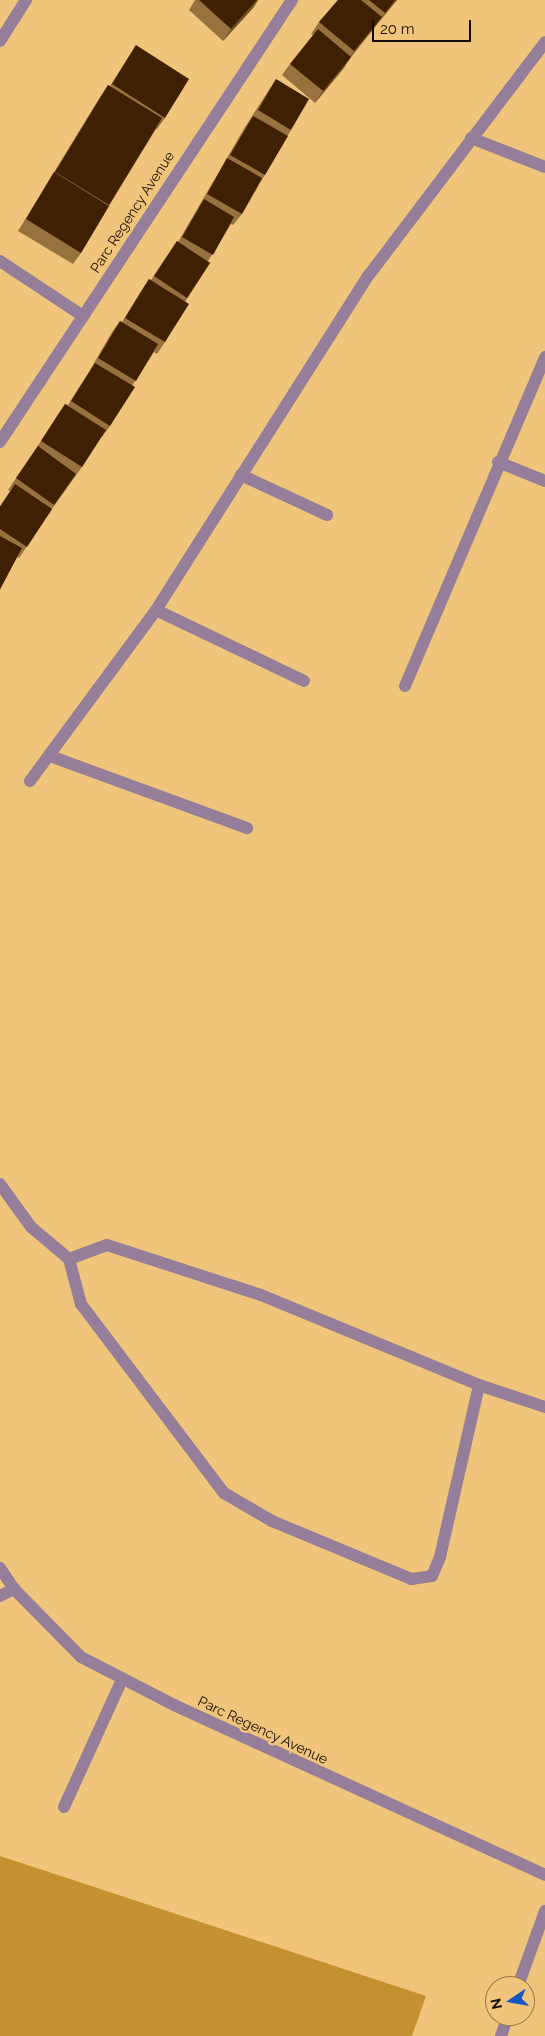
<!DOCTYPE html>
<style>
body{margin:0}
#map{position:relative;width:545px;height:2036px;overflow:hidden;background:#f0c47b;font-family:Raleway,sans-serif}
div>[style]{position:absolute}
[style*='--x']{left:calc(var(--x)*1px);top:calc(var(--y)*1px);width:calc(var(--w)*1px);rotate:calc(var(--a)*1deg)}
.green>*{inset:0;background:#c3912f}
.minor>*{height:12px;margin:-6px;padding:0 6px;transform-origin:6px;border-radius:6px;background:#947e99}
.wall>*{inset:0;background:#98723e}
.shaded-wall>*{inset:0;background:#755126}
.building>*{inset:0;background:#402002}
span{translate:-50% -50%;white-space:nowrap;text-align:center;line-height:1.15;-webkit-text-stroke:5px #f0c47b;paint-order:stroke}
.street-label{font-size:14px;color:#160a00}
.north{position:absolute;left:485px;top:1976px;width:50px;height:50px;box-sizing:border-box;background:#f0c47b;border:1px solid #997a4a;border-radius:50%;rotate:258deg;font-size:14px;font-weight:700;line-height:20px;text-align:center;color:#160a00}
.north::after{content:'';display:block;margin:auto;width:18px;height:22px;background:#1359c4;clip-path:polygon(50% 0,100% 100%,50% 72%,0 100%)}
.scale{position:absolute;left:372px;top:20px;width:99px;height:22px;box-sizing:border-box;border:2px solid #160a00;border-top:0;padding-left:6px;font-size:15px;line-height:18px;white-space:nowrap;color:#160a00;-webkit-text-stroke:4px #f0c47b;paint-order:stroke}
</style>
<div id="map">
<div class="green">
<div style="clip-path:polygon(0 1856px,426px 1996px,412px 2036px,0 2036px)"></div>
</div>
<div class="minor">
<div style="--x:0;--y:41;--w:49;--a:-57.6"></div>
<div style="--x:471;--y:138;--w:79;--a:21.4"></div>
<div style="--x:0;--y:261;--w:100;--a:33.5"></div>
<div style="--x:0;--y:442;--w:530;--a:-56.55"></div>
<div style="--x:498;--y:462;--w:51;--a:22"></div>
<div style="--x:241;--y:475;--w:95;--a:24.9"></div>
<div style="--x:156;--y:610;--w:164;--a:25.6"></div>
<div style="--x:405;--y:686;--w:358;--a:-66.9"></div>
<div style="--x:50;--y:756;--w:210;--a:20.1"></div>
<div style="--x:30;--y:781;--w:212;--a:-53.6"></div>
<div style="--x:156;--y:610;--w:397;--a:-57.6"></div>
<div style="--x:369;--y:275;--w:292;--a:-52.9"></div>
<div style="--x:0;--y:1184;--w:53;--a:54.2"></div>
<div style="--x:31;--y:1227;--w:50;--a:40.1"></div>
<div style="--x:69;--y:1259;--w:47;--a:75.1"></div>
<div style="--x:81;--y:1304;--w:237;--a:52.9"></div>
<div style="--x:224;--y:1493;--w:56;--a:30.3"></div>
<div style="--x:272;--y:1521;--w:151;--a:22.6"></div>
<div style="--x:411;--y:1579;--w:21;--a:-8"></div>
<div style="--x:432;--y:1576;--w:21;--a:-67"></div>
<div style="--x:440;--y:1557;--w:176;--a:-77.2"></div>
<div style="--x:69;--y:1259;--w:40;--a:-20.2"></div>
<div style="--x:107;--y:1245;--w:162;--a:18"></div>
<div style="--x:261;--y:1295;--w:236;--a:22.4"></div>
<div style="--x:479;--y:1385;--w:70;--a:18.4"></div>
<div style="--x:0;--y:1568;--w:25;--a:56"></div>
<div style="--x:14;--y:1589;--w:95;--a:45.4"></div>
<div style="--x:81;--y:1657;--w:105;--a:27.3"></div>
<div style="--x:174;--y:1705;--w:408;--a:24.6"></div>
<div style="--x:0;--y:1596;--w:16;--a:-27"></div>
<div style="--x:64;--y:1807;--w:140;--a:-65.5"></div>
<div style="--x:518;--y:1986;--w:80;--a:-70.2"></div>
<div style="--x:501;--y:2036;--w:21;--a:-71"></div>
</div>
<div class="wall">
<div style="clip-path:polygon(195px 0,258px 0,253px 8px,223px 41px,189px 10px)"></div>
<div style="clip-path:polygon(338px 0,397px 0,351px 57px,343px 69px,315px 103px,282px 75px,290px 64px,313px 35px,311px 34px,319px 22px)"></div>
<div style="clip-path:polygon(136px 45px,165px 118px,157px 129px,156px 129px,109px 206px,81px 253px,73px 264px,18px 231px,100px 97px,108px 85px,110px 86px)"></div>
<div style="clip-path:polygon(276px 79px,291px 130px,242px 214px,233px 225px,231px 224px,208px 261px,210px 263px,185px 302px,165px 342px,157px 354px,154px 352px,132px 386px,110px 426px,102px 437px,101px 437px,82px 467px,52px 509px,19px 558px,17px 557px,0 590px,0 506px,10px 491px,8px 490px,33px 453px,65px 404px,68px 405px,90px 370px,112px 332px,120px 321px,122px 322px,141px 291px,149px 279px,151px 280px,177px 241px,178px 242px,245px 127px)"></div>
</div>
<div class="shaded-wall">
<div style="clip-path:polygon(257px 0,258px 0,253px 8px,223px 41px,231px 29px)"></div>
<div style="clip-path:polygon(395px 0,397px 0,376px 25px,385px 13px)"></div>
<div style="clip-path:polygon(382px 17px,373px 29px,346px 63px,354px 51px)"></div>
<div style="clip-path:polygon(351px 57px,343px 69px,315px 103px,323px 91px)"></div>
</div>
<div class="building">
<div style="clip-path:polygon(199px 0,257px 0,231px 29px)"></div>
<div style="clip-path:polygon(338px 0,361px 0,382px 17px,354px 51px,319px 22px)"></div>
<div style="clip-path:polygon(369px 0,395px 0,385px 13px)"></div>
<div style="clip-path:polygon(318px 29px,351px 57px,323px 91px,290px 64px)"></div>
<div style="clip-path:polygon(136px 45px,189px 79px,165px 118px,112px 84px)"></div>
<div style="clip-path:polygon(276px 79px,309px 99px,291px 130px,258px 110px)"></div>
<div style="clip-path:polygon(108px 85px,162px 118px,109px 205px,55px 172px)"></div>
<div style="clip-path:polygon(253px 116px,288px 136px,265px 175px,230px 155px)"></div>
<div style="clip-path:polygon(227px 158px,262px 178px,242px 214px,207px 194px)"></div>
<div style="clip-path:polygon(54px 172px,109px 206px,81px 253px,26px 219px)"></div>
<div style="clip-path:polygon(204px 199px,234px 217px,213px 255px,182px 237px)"></div>
<div style="clip-path:polygon(177px 241px,210px 263px,187px 298px,154px 276px)"></div>
<div style="clip-path:polygon(149px 279px,189px 304px,165px 342px,125px 318px)"></div>
<div style="clip-path:polygon(120px 321px,158px 344px,136px 381px,98px 358px)"></div>
<div style="clip-path:polygon(95px 363px,135px 387px,110px 426px,71px 401px)"></div>
<div style="clip-path:polygon(65px 404px,106px 430px,82px 467px,41px 441px)"></div>
<div style="clip-path:polygon(38px 446px,76px 474px,54px 505px,16px 478px)"></div>
<div style="clip-path:polygon(15px 484px,52px 509px,27px 547px,0 529px,0 507px)"></div>
<div style="clip-path:polygon(0 536px,22px 548px,0 589px)"></div>
</div>
<div class="street-label">
<span style="left:132px;top:212px;rotate:-57deg">Parc Regency Avenue</span>
<span style="left:263px;top:1730px;rotate:25deg">Parc Regency Avenue</span>
</div>
<div class="north">N</div>
<div class="scale">20 m</div>
</div>
